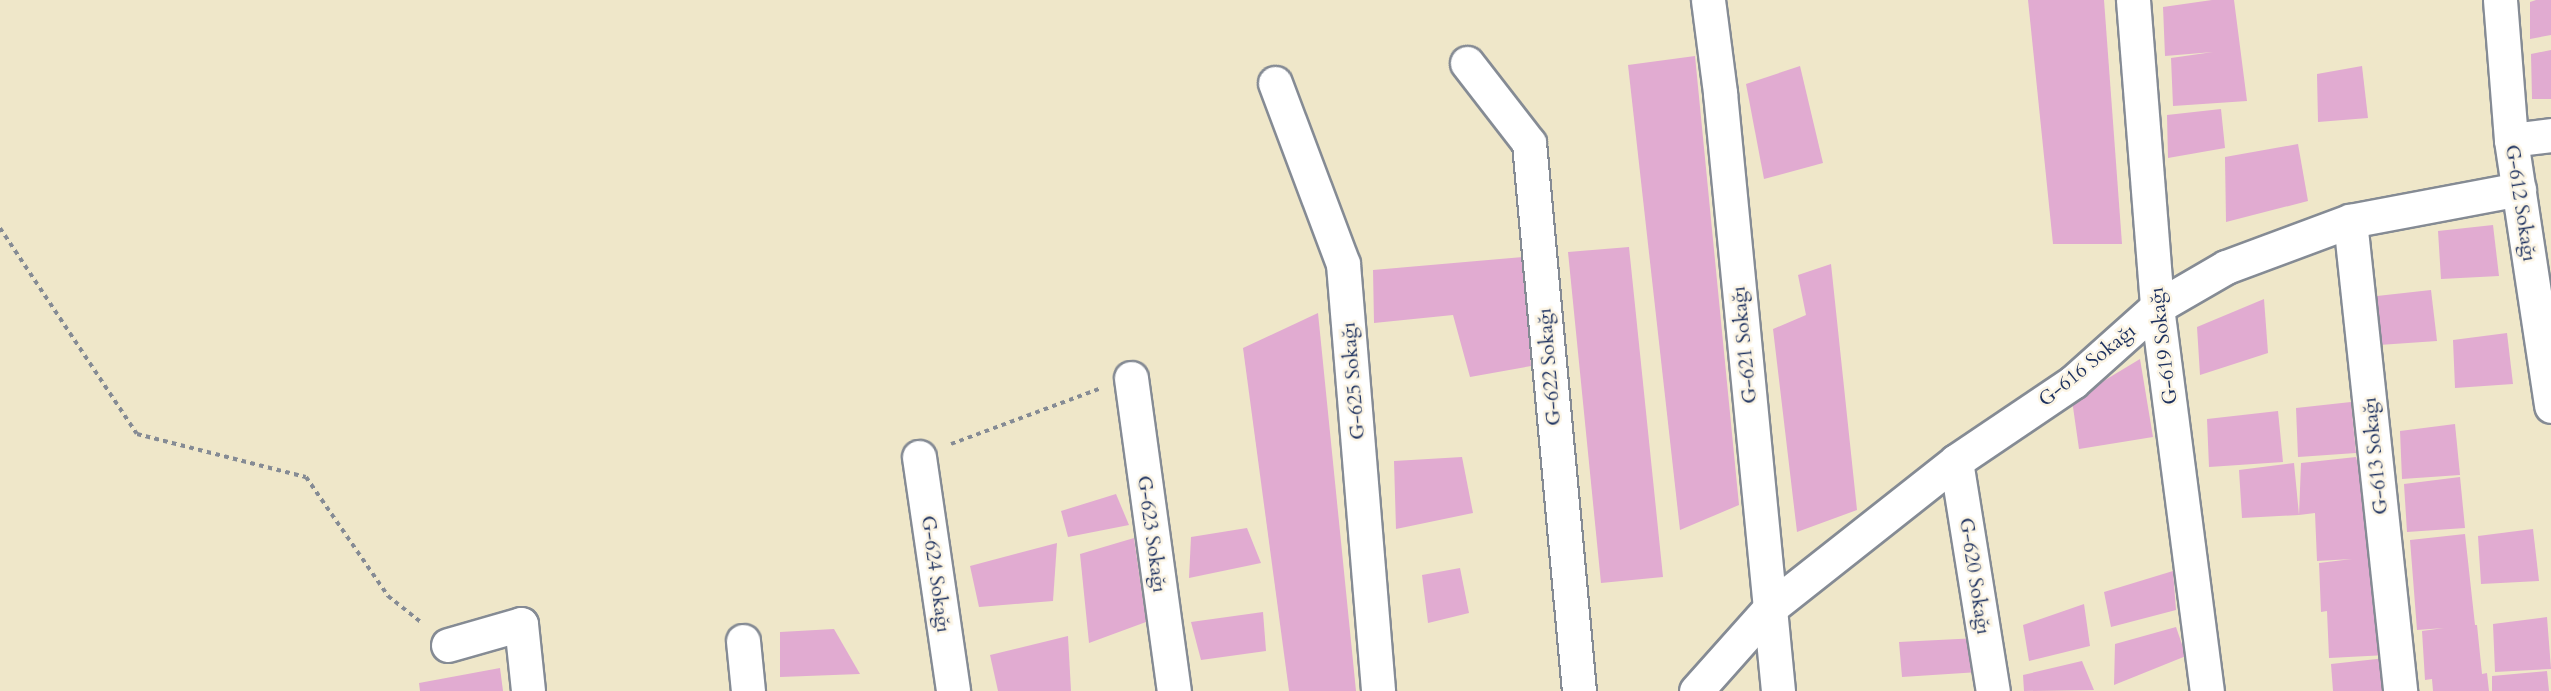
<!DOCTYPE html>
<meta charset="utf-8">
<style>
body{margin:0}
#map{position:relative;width:2551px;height:691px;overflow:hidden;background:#efe7c9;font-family:Cardo,serif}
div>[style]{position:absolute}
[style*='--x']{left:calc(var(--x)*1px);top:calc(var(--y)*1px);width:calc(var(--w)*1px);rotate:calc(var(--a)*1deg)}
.building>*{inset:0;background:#e1abd1}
.path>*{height:4px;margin-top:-2px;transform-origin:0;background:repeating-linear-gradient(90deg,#858b94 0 4.5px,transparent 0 9px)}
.roads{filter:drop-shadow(2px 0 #858b94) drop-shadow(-2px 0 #858b94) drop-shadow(0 2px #858b94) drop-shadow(0 -2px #858b94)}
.minor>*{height:33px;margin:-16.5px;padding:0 16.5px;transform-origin:16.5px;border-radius:16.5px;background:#fff}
span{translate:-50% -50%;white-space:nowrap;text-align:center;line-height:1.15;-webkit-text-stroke:5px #fcf5e5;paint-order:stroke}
.street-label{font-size:20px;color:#1b2f5e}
</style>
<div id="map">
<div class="building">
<div style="clip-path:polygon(2028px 0,2104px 0,2122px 244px,2053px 244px)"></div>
<div style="clip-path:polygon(2212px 0,2234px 0,2247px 101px,2173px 106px,2171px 58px,2213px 52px,2165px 56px,2163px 7px)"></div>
<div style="clip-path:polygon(2536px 0,2551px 0,2551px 35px,2530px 39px,2530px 2px)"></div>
<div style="clip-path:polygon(2551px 50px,2551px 99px,2532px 99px,2531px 54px)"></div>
<div style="clip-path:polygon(1695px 56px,1739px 505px,1680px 530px,1628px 65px)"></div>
<div style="clip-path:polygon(1800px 66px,1823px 163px,1764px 179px,1746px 84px)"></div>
<div style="clip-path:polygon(2362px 66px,2368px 118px,2318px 122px,2317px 74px)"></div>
<div style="clip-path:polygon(2221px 109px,2225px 148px,2168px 158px,2167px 115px)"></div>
<div style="clip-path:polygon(2298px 144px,2308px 201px,2226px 222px,2225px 157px)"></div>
<div style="clip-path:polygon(2493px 225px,2499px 276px,2441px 279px,2438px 231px)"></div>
<div style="clip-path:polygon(1629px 247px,1663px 577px,1601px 583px,1568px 252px)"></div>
<div style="clip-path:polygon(1523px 257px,1531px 366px,1470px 377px,1453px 315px,1374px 323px,1373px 270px)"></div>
<div style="clip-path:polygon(1831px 264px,1857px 510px,1797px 532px,1773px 329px,1806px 315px,1798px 275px)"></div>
<div style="clip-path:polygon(2431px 290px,2437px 341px,2379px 345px,2377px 296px)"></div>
<div style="clip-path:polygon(2264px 299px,2268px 353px,2200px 375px,2197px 327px)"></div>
<div style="clip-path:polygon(1318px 313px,1356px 691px,1289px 691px,1243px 348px)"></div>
<div style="clip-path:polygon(2507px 333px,2513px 384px,2455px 388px,2453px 340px)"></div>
<div style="clip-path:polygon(2140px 359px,2153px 437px,2079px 449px,2072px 400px)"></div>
<div style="clip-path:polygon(2351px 402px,2356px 453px,2298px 457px,2296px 408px)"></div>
<div style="clip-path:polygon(2278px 411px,2283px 462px,2209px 467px,2207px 419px)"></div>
<div style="clip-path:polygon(2455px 424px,2460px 475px,2402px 479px,2400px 431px)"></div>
<div style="clip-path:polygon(1462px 457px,1473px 513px,1396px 529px,1394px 461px)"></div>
<div style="clip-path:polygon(2356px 457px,2370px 507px,2387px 655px,2329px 658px,2327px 611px,2321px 612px,2319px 563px,2352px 559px,2317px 561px,2315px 513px,2299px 515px,2301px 463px)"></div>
<div style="clip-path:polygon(2294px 463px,2299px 515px,2242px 518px,2239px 470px)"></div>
<div style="clip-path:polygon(2460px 477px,2465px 528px,2407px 532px,2404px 484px)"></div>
<div style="clip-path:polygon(1116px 494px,1129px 525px,1068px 537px,1061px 511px)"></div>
<div style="clip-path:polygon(1247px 528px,1261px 563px,1189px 578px,1191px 537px)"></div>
<div style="clip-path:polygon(2533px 529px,2539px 581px,2481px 584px,2478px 536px)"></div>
<div style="clip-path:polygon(2465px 534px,2475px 625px,2477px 625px,2482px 674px,2487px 673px,2489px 691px,2433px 691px,2432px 679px,2425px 680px,2422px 631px,2444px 628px,2417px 630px,2410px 540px)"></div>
<div style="clip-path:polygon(1134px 538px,1146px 622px,1089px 643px,1080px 554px)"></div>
<div style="clip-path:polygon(1057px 543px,1053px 601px,979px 607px,970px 566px)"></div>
<div style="clip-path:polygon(1460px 568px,1469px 613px,1428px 623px,1422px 575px)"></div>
<div style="clip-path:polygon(2173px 571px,2176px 610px,2111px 627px,2104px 592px)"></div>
<div style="clip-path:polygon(2084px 604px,2090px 646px,2029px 661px,2023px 625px)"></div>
<div style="clip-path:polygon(1263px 612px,1266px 651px,1201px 660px,1191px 622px)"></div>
<div style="clip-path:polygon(2547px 617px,2551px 669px,2495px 672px,2493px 624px)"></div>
<div style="clip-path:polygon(2176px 627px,2186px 656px,2114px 685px,2115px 644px)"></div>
<div style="clip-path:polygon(834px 629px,860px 674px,780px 677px,780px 632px)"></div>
<div style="clip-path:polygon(1068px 636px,1071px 691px,998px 691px,990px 655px)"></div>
<div style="clip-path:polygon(1978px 638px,1979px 672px,1902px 677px,1899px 642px)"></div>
<div style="clip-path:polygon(2386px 658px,2390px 691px,2333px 691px,2331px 664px)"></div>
<div style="clip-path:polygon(2082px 661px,2094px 690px,2024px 691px,2023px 675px)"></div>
<div style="clip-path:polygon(500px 668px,503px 691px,420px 691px,419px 683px)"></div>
<div style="clip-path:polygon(2547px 671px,2549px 691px,2492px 691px,2492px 676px)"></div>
</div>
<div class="path">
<div style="--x:0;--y:228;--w:247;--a:56.4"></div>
<div style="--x:137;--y:434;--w:174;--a:14.3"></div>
<div style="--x:306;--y:477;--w:145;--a:55.4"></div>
<div style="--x:388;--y:596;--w:43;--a:38.5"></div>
<div style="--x:951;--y:444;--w:158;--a:-20.4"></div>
</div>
<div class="roads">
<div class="minor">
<div style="--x:1708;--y:0;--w:94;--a:82.6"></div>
<div style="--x:1720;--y:93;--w:601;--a:84.46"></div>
<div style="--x:2133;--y:0;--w:308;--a:85.5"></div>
<div style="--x:2157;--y:307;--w:387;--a:82.6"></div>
<div style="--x:2500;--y:0;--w:140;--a:85.5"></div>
<div style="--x:2511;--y:140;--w:269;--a:81.4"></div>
<div style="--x:1467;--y:63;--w:101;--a:52.2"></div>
<div style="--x:1529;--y:143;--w:550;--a:84.79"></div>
<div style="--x:1275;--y:83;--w:193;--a:69.4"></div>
<div style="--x:1343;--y:264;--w:428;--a:85.3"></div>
<div style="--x:2511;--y:140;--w:40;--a:-7.1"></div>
<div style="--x:2350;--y:221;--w:473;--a:83.9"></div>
<div style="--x:1131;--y:378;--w:316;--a:82.2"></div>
<div style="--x:919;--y:457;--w:236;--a:81.7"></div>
<div style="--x:1956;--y:461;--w:233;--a:80.9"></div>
<div style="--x:743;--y:641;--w:50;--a:84.3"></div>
<div style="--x:448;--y:645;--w:76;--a:-16"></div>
<div style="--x:521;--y:624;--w:67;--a:84"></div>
<div style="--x:1696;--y:691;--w:111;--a:-48.3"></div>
<div style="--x:1770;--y:608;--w:237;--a:-38.3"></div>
<div style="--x:1956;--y:461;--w:141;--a:-34"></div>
<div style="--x:2073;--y:382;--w:113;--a:-41.8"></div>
<div style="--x:2157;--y:307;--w:80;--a:-30.1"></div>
<div style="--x:2226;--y:267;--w:132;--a:-20.4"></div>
<div style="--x:2350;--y:221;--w:172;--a:-10.7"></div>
</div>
</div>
<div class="street-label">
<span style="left:2521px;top:203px;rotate:81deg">G-612 Sokağı</span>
<span style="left:1744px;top:345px;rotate:-96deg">G-621 Sokağı</span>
<span style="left:2163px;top:346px;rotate:-97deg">G-619 Sokağı</span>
<span style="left:2087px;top:365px;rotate:-39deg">G-616 Sokağı</span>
<span style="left:1549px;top:367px;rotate:-95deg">G-622 Sokağı</span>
<span style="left:1353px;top:381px;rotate:-95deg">G-625 Sokağı</span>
<span style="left:2375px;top:456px;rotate:-96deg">G-613 Sokağı</span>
<span style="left:1152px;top:534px;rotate:82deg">G-623 Sokağı</span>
<span style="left:936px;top:574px;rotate:82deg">G-624 Sokağı</span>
<span style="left:1975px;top:576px;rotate:81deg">G-620 Sokağı</span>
</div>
</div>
